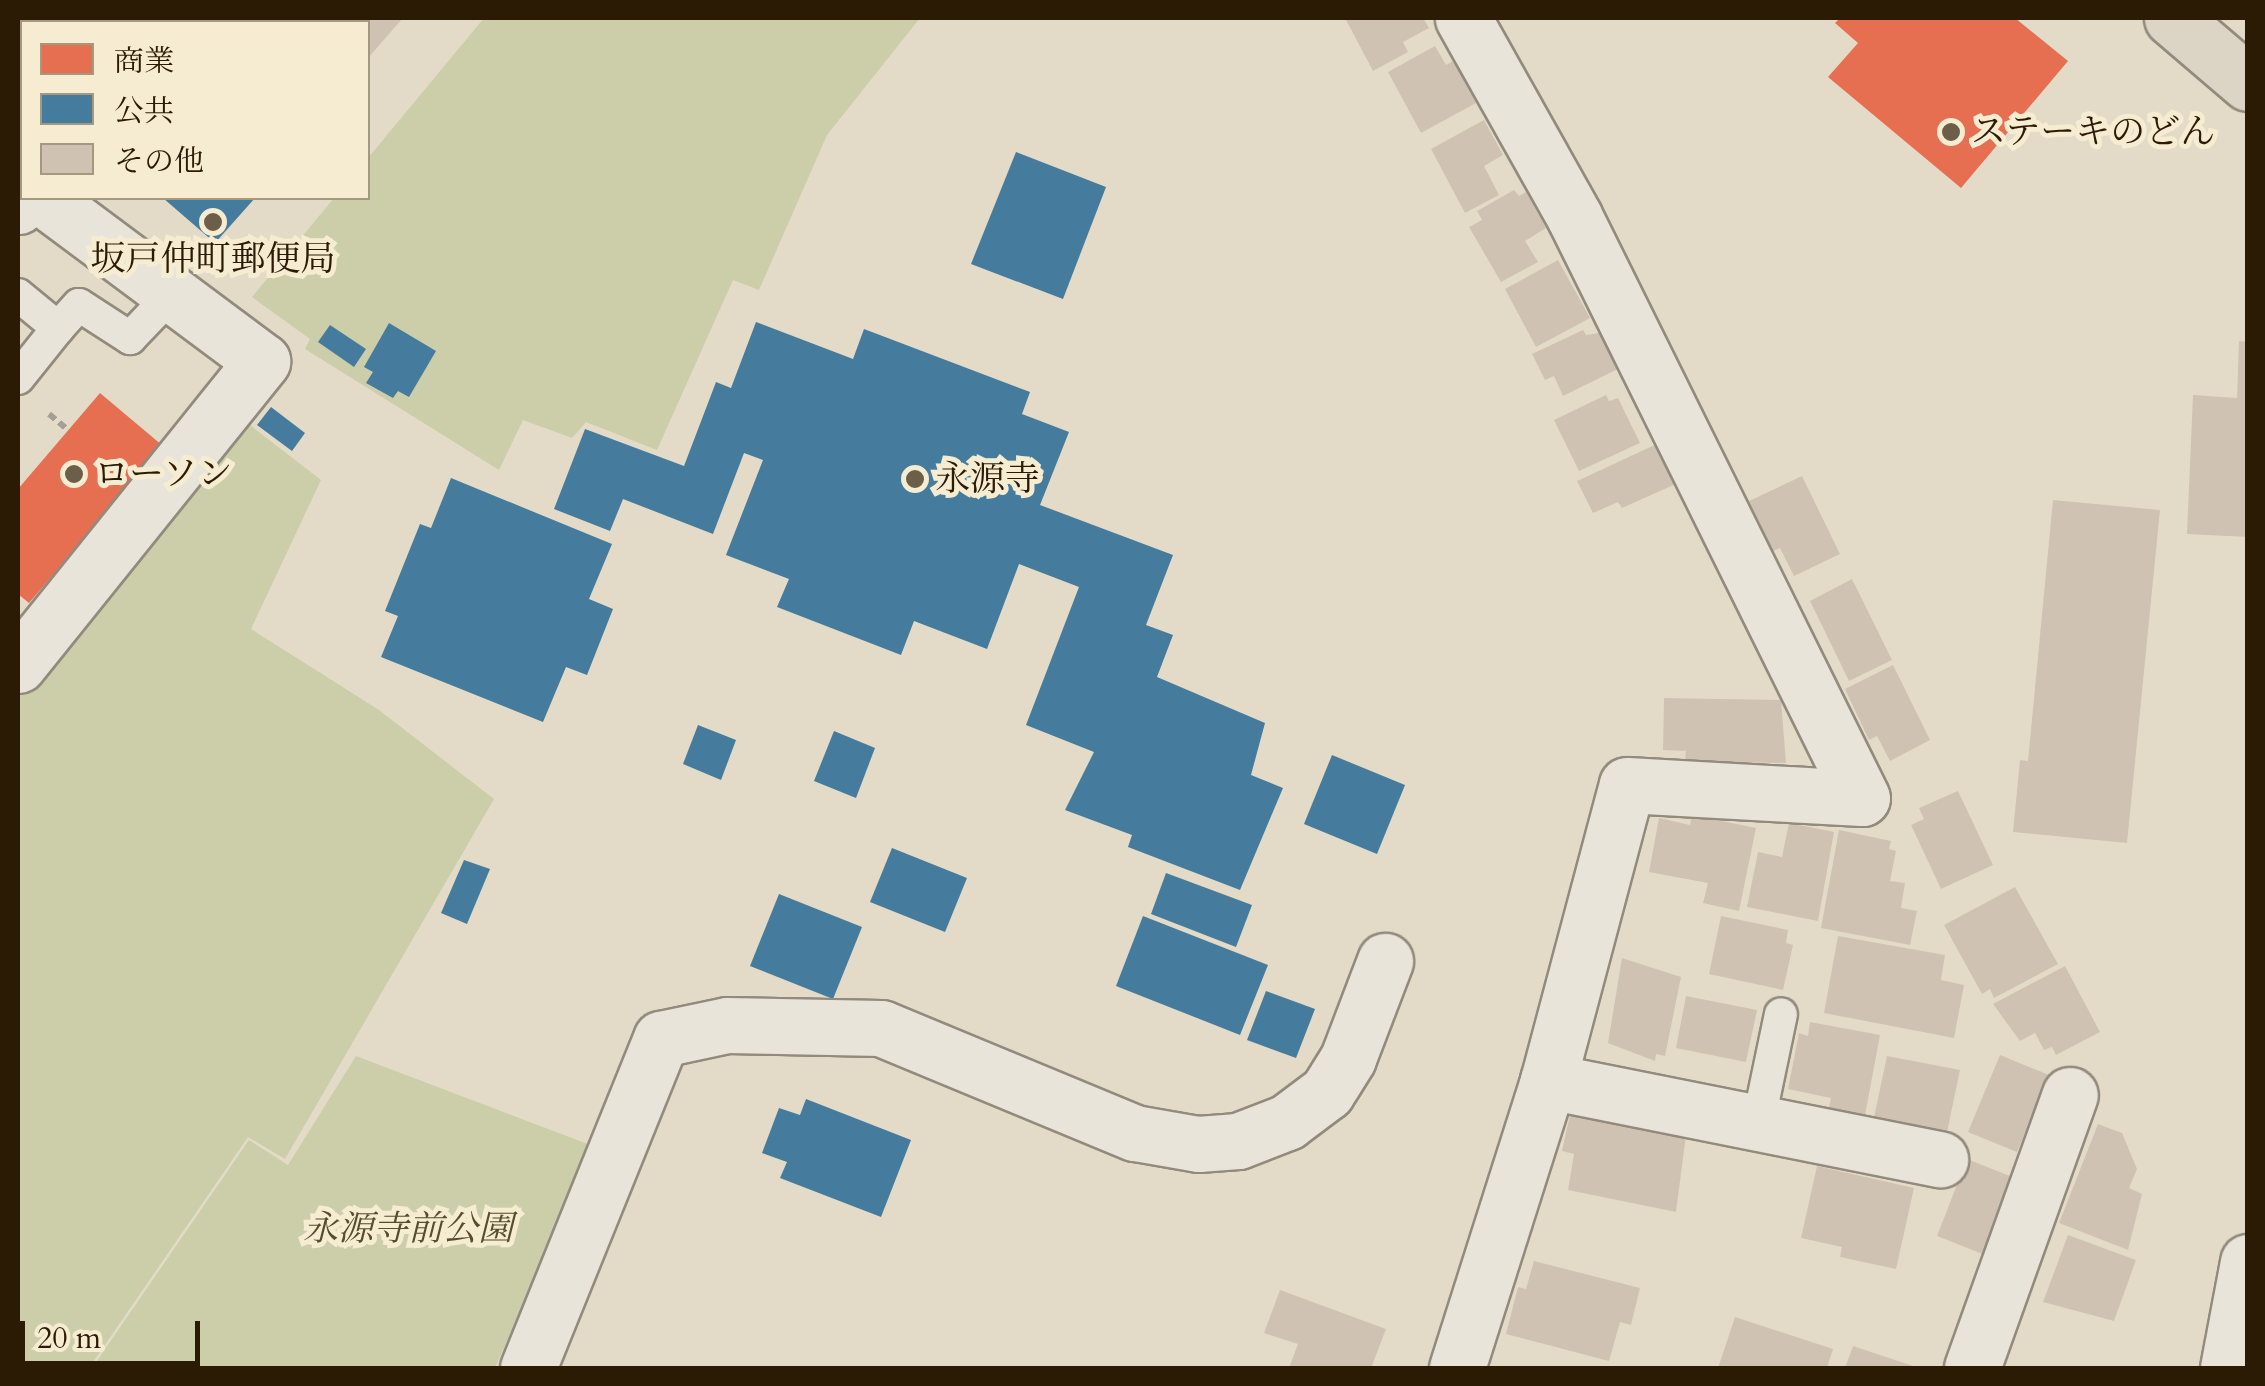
<!DOCTYPE html>
<meta charset="utf-8">
<style>
body{margin:0}
#map{position:relative;width:2265px;height:1386px;overflow:hidden;background:#e3dbc7;font-family:Cardo,"Noto Serif JP",serif}
div>[style]{position:absolute}
[style*='--x']{left:calc(var(--x)*1px);top:calc(var(--y)*1px);width:calc(var(--w)*1px);rotate:calc(var(--a)*1deg)}
.green>*{inset:0;background:#cbcea9}
.shops>*{inset:0;background:#e76f51}
.public>*{inset:0;background:#457b9d}
.building>*{inset:0;background:#d0c2b3}
.path>*{height:6px;margin-top:-3px;transform-origin:0;background:repeating-linear-gradient(90deg,#a49f95 0 8px,transparent 0 13px)}
.roads{filter:drop-shadow(2px 0 #928b7d) drop-shadow(-2px 0 #928b7d) drop-shadow(0 2px #928b7d) drop-shadow(0 -2px #928b7d)}
.lane>*{height:32px;margin:-16px;padding:0 16px;transform-origin:16px;border-radius:16px;background:#e9e4da}
.street>*{height:55px;margin:-27.5px;padding:0 27.5px;transform-origin:27.5px;border-radius:27.5px;background:#e9e4da}
.secondary>*{height:55px;margin:-27.5px;padding:0 27.5px;transform-origin:27.5px;border-radius:27.5px;background:#e9e4da}
.primary>*{height:55px;margin:-27.5px;padding:0 27.5px;transform-origin:27.5px;border-radius:27.5px;background:#dcd4c5}
.dots>*{width:28px;height:28px;translate:-50% -50%;box-sizing:border-box;border:5px solid #f5ecd2;border-radius:50%}
span{translate:-50% -50%;white-space:nowrap;text-align:center;line-height:1.15;-webkit-text-stroke:10px #f5ecd2;paint-order:stroke}
.poi-label{font-size:35px;color:#2c1b04}
.left{translate:0 -50%;text-align:left}
.park-label{font-size:35px;color:#564d2e;font-style:italic}
.frame{position:absolute;inset:0;border:20px solid #2c1b04;pointer-events:none}
.legend{position:absolute;left:20px;top:20px;width:350px;height:180px;box-sizing:border-box;background:#f5ecd2;border:2px solid #a59880;margin:0;padding:12px 18px;list-style:none;font-size:30px;color:#2c1b04}
.legend li{display:flex;align-items:center;gap:20px;height:50px}
.legend b{width:50px;border:2px solid #a59880}
.scale{position:absolute;left:20px;top:1321px;width:180px;height:45px;box-sizing:border-box;border:5px solid #2c1b04;border-top:0;padding-left:12px;font-size:30px;line-height:35px;white-space:nowrap;color:#2c1b04;-webkit-text-stroke:8px #f5ecd2;paint-order:stroke}
</style>
<div id="map">
<div class="green">
<div style="clip-path:polygon(484px 18px,920px 18px,827px 135px,759px 290px,733px 280px,657px 450px,586px 422px,572px 438px,523px 420px,499px 470px,305px 349px,310px 339px,252px 297px,334px 198px,368px 198px,368px 158px)"></div>
<div style="clip-path:polygon(246px 422px,321px 480px,251px 629px,379px 710px,494px 799px,285px 1159px,248px 1137px,89px 1368px,18px 1368px,18px 679px)"></div>
<div style="clip-path:polygon(356px 1056px,593px 1146px,495px 1368px,92px 1368px,249px 1140px,288px 1165px)"></div>
</div>
<div class="shops">
<div style="clip-path:polygon(1840px 18px,2015px 18px,2068px 61px,1961px 188px,1828px 77px,1858px 43px,1835px 23px)"></div>
<div style="clip-path:polygon(100px 393px,163px 446px,29px 603px,18px 594px,18px 489px)"></div>
</div>
<div class="public">
<div style="clip-path:polygon(1016px 152px,1106px 187px,1063px 299px,971px 264px)"></div>
<div style="clip-path:polygon(163px 198px,255px 198px,215px 243px)"></div>
<div style="clip-path:polygon(756px 322px,853px 359px,864px 329px,1030px 392px,1022px 414px,1069px 432px,1040px 505px,1173px 555px,1146px 625px,1173px 635px,1157px 677px,1265px 723px,1251px 775px,1283px 788px,1240px 890px,1128px 847px,1132px 835px,1065px 810px,1094px 752px,1026px 725px,1079px 587px,1019px 564px,987px 649px,914px 621px,901px 655px,777px 607px,789px 579px,726px 555px,763px 460px,744px 453px,713px 534px,623px 499px,610px 531px,554px 509px,585px 429px,684px 466px,716px 382px,731px 388px)"></div>
<div style="clip-path:polygon(389px 323px,436px 351px,409px 397px,398px 391px,393px 398px,366px 383px,373px 372px,364px 367px)"></div>
<div style="clip-path:polygon(330px 325px,366px 349px,354px 367px,318px 342px)"></div>
<div style="clip-path:polygon(271px 407px,305px 433px,292px 451px,257px 425px)"></div>
<div style="clip-path:polygon(451px 478px,612px 544px,589px 599px,613px 609px,587px 675px,566px 667px,543px 722px,381px 657px,398px 616px,385px 611px,420px 524px,431px 528px)"></div>
<div style="clip-path:polygon(698px 725px,736px 740px,721px 780px,683px 764px)"></div>
<div style="clip-path:polygon(834px 731px,875px 748px,856px 798px,814px 781px)"></div>
<div style="clip-path:polygon(1332px 755px,1405px 785px,1377px 854px,1304px 824px)"></div>
<div style="clip-path:polygon(892px 848px,967px 878px,945px 932px,870px 902px)"></div>
<div style="clip-path:polygon(464px 860px,490px 869px,467px 924px,441px 913px)"></div>
<div style="clip-path:polygon(1166px 873px,1252px 905px,1236px 947px,1151px 914px)"></div>
<div style="clip-path:polygon(779px 894px,862px 927px,833px 999px,750px 966px)"></div>
<div style="clip-path:polygon(1143px 916px,1268px 965px,1240px 1035px,1116px 986px)"></div>
<div style="clip-path:polygon(1266px 991px,1315px 1009px,1296px 1058px,1247px 1040px)"></div>
<div style="clip-path:polygon(806px 1099px,911px 1140px,881px 1217px,780px 1178px,787px 1162px,762px 1153px,779px 1108px,800px 1115px)"></div>
</div>
<div class="building">
<div style="clip-path:polygon(296px 18px,403px 18px,368px 58px,368px 22px,291px 22px)"></div>
<div style="clip-path:polygon(1345px 18px,1423px 18px,1429px 28px,1403px 42px,1408px 52px,1373px 71px)"></div>
<div style="clip-path:polygon(18px 19px,22px 24px,18px 52px)"></div>
<div style="clip-path:polygon(1435px 46px,1446px 65px,1453px 61px,1476px 103px,1421px 133px,1388px 72px)"></div>
<div style="clip-path:polygon(1484px 120px,1503px 155px,1484px 166px,1499px 195px,1465px 213px,1431px 149px)"></div>
<div style="clip-path:polygon(1514px 190px,1519px 196px,1526px 192px,1546px 228px,1525px 241px,1538px 262px,1501px 282px,1469px 227px,1482px 220px,1477px 211px)"></div>
<div style="clip-path:polygon(1558px 260px,1590px 318px,1536px 347px,1505px 289px)"></div>
<div style="clip-path:polygon(1583px 330px,1586px 335px,1606px 332px,1622px 367px,1563px 396px,1554px 376px,1545px 380px,1532px 354px)"></div>
<div style="clip-path:polygon(2239px 341px,2248px 342px,2248px 537px,2187px 534px,2193px 395px,2237px 398px)"></div>
<div style="clip-path:polygon(1606px 395px,1609px 401px,1618px 398px,1640px 443px,1579px 471px,1554px 420px)"></div>
<div style="clip-path:polygon(1659px 443px,1678px 483px,1622px 508px,1618px 502px,1593px 513px,1577px 481px)"></div>
<div style="clip-path:polygon(1802px 476px,1840px 554px,1794px 576px,1780px 548px,1773px 551px,1749px 501px)"></div>
<div style="clip-path:polygon(2053px 500px,2160px 510px,2127px 843px,2013px 832px,2020px 760px,2028px 761px)"></div>
<div style="clip-path:polygon(1852px 579px,1892px 660px,1849px 681px,1810px 601px)"></div>
<div style="clip-path:polygon(1893px 665px,1930px 740px,1890px 761px,1877px 736px,1869px 740px,1845px 689px)"></div>
<div style="clip-path:polygon(1664px 698px,1781px 700px,1786px 763px,1685px 761px,1686px 751px,1663px 750px)"></div>
<div style="clip-path:polygon(1958px 791px,1993px 865px,1941px 889px,1911px 825px,1924px 819px,1919px 808px)"></div>
<div style="clip-path:polygon(1692px 815px,1756px 828px,1739px 911px,1703px 903px,1708px 883px,1649px 872px,1659px 818px,1690px 825px)"></div>
<div style="clip-path:polygon(1789px 823px,1834px 832px,1818px 921px,1747px 907px,1758px 852px,1782px 857px)"></div>
<div style="clip-path:polygon(1839px 830px,1891px 841px,1889px 849px,1896px 851px,1890px 881px,1905px 883px,1901px 908px,1917px 911px,1910px 945px,1821px 928px)"></div>
<div style="clip-path:polygon(2015px 887px,2058px 964px,1994px 998px,1990px 989px,1982px 994px,1944px 925px)"></div>
<div style="clip-path:polygon(1721px 916px,1788px 930px,1786px 943px,1793px 945px,1783px 990px,1709px 974px)"></div>
<div style="clip-path:polygon(1838px 936px,1945px 955px,1941px 980px,1964px 985px,1954px 1038px,1824px 1013px)"></div>
<div style="clip-path:polygon(1622px 958px,1681px 977px,1665px 1056px,1656px 1054px,1655px 1061px,1608px 1043px)"></div>
<div style="clip-path:polygon(2065px 966px,2100px 1032px,2056px 1055px,2052px 1047px,2044px 1050px,2035px 1033px,2020px 1041px,1993px 1004px)"></div>
<div style="clip-path:polygon(1686px 996px,1757px 1010px,1746px 1062px,1676px 1048px)"></div>
<div style="clip-path:polygon(1810px 1022px,1880px 1035px,1863px 1126px,1827px 1119px,1831px 1098px,1788px 1089px,1799px 1033px,1808px 1036px)"></div>
<div style="clip-path:polygon(2000px 1055px,2049px 1075px,2017px 1152px,1968px 1132px)"></div>
<div style="clip-path:polygon(1887px 1056px,1960px 1070px,1946px 1137px,1873px 1122px)"></div>
<div style="clip-path:polygon(1571px 1110px,1686px 1135px,1676px 1212px,1568px 1190px,1574px 1154px,1562px 1151px)"></div>
<div style="clip-path:polygon(2098px 1124px,2122px 1133px,2137px 1169px,2129px 1188px,2142px 1194px,2128px 1250px,2059px 1223px)"></div>
<div style="clip-path:polygon(1967px 1159px,2015px 1178px,1985px 1255px,1937px 1236px)"></div>
<div style="clip-path:polygon(1817px 1166px,1914px 1188px,1896px 1269px,1840px 1257px,1842px 1247px,1801px 1238px)"></div>
<div style="clip-path:polygon(2068px 1235px,2136px 1260px,2114px 1321px,2043px 1302px)"></div>
<div style="clip-path:polygon(1534px 1261px,1640px 1288px,1631px 1325px,1620px 1322px,1609px 1361px,1506px 1334px,1518px 1287px,1526px 1289px)"></div>
<div style="clip-path:polygon(1280px 1290px,1386px 1329px,1371px 1368px,1289px 1368px,1298px 1344px,1264px 1333px)"></div>
<div style="clip-path:polygon(1735px 1317px,1833px 1349px,1827px 1368px,1718px 1368px)"></div>
<div style="clip-path:polygon(1853px 1346px,1919px 1368px,1845px 1368px)"></div>
</div>
<div class="path">
<div style="--x:49;--y:414;--w:25;--a:40"></div>
</div>
<div class="roads">
<div class="lane">
<div style="--x:18;--y:295;--w:52;--a:39.5"></div>
<div style="--x:58;--y:328;--w:31;--a:-48"></div>
<div style="--x:79;--y:305;--w:61;--a:32.9"></div>
<div style="--x:130;--y:338;--w:62;--a:-46.3"></div>
<div style="--x:18;--y:378;--w:64;--a:-51.3"></div>
<div style="--x:1758;--y:1124;--w:112;--a:-78.2"></div>
</div>
<div class="street">
<div style="--x:18;--y:665;--w:390;--a:-51.2"></div>
<div style="--x:262;--y:361;--w:273;--a:-143.3"></div>
<div style="--x:1548;--y:1081;--w:400;--a:11.3"></div>
<div style="--x:528;--y:1368;--w:355;--a:-68"></div>
<div style="--x:661;--y:1039;--w:67;--a:-12"></div>
<div style="--x:727;--y:1025;--w:154;--a:1.1"></div>
<div style="--x:881;--y:1028;--w:275;--a:22.5"></div>
<div style="--x:1135;--y:1133;--w:64;--a:9.9"></div>
<div style="--x:1198;--y:1144;--w:40;--a:-4.3"></div>
<div style="--x:1238;--y:1141;--w:53;--a:-21.2"></div>
<div style="--x:1287;--y:1122;--w:50;--a:-36.9"></div>
<div style="--x:1327;--y:1092;--w:40;--a:-58"></div>
<div style="--x:1348;--y:1058;--w:104;--a:-69.1"></div>
<div style="--x:1457;--y:1368;--w:301;--a:-72.4"></div>
<div style="--x:1548;--y:1081;--w:306;--a:-75.1"></div>
<div style="--x:1627;--y:785;--w:235;--a:3.2"></div>
<div style="--x:1862;--y:798;--w:649;--a:-116.33"></div>
<div style="--x:1574;--y:216;--w:227;--a:-119.3"></div>
<div style="--x:1972;--y:1368;--w:290;--a:-70.3"></div>
<div style="--x:2228;--y:1368;--w:108;--a:-79.3"></div>
</div>
<div class="secondary">
<div style="--x:173;--y:22;--w:6;--a:-45"></div>
<div style="--x:18;--y:206;--w:10;--a:-53"></div>
</div>
<div class="primary">
<div style="--x:2172;--y:18;--w:100;--a:40.5"></div>
</div>
</div>
<div class="dots">
<div style="left:1951px;top:132px;background:#6c5e48"></div>
<div style="left:213px;top:222px;background:#6c5e48"></div>
<div style="left:74px;top:474px;background:#6c5e48"></div>
<div style="left:915px;top:479px;background:#6c5e48"></div>
</div>
<div class="poi-label">
<span class="left" style="left:1971px;top:132px">ステーキのどん</span>
<span style="left:213px;top:259px">坂戸仲町郵便局</span>
<span class="left" style="left:94px;top:474px">ローソン</span>
<span class="left" style="left:935px;top:479px">永源寺</span>
</div>
<div class="park-label">
<span style="left:408px;top:1229px">永源寺前公園</span>
</div>
<div class="frame"></div>
<ul class="legend">
<li><b style="height:28px;background:#e76f51"></b>商業</li>
<li><b style="height:28px;background:#457b9d"></b>公共</li>
<li><b style="height:28px;background:#d0c2b3"></b>その他</li>
</ul>
<div class="scale">20 m</div>
</div>
